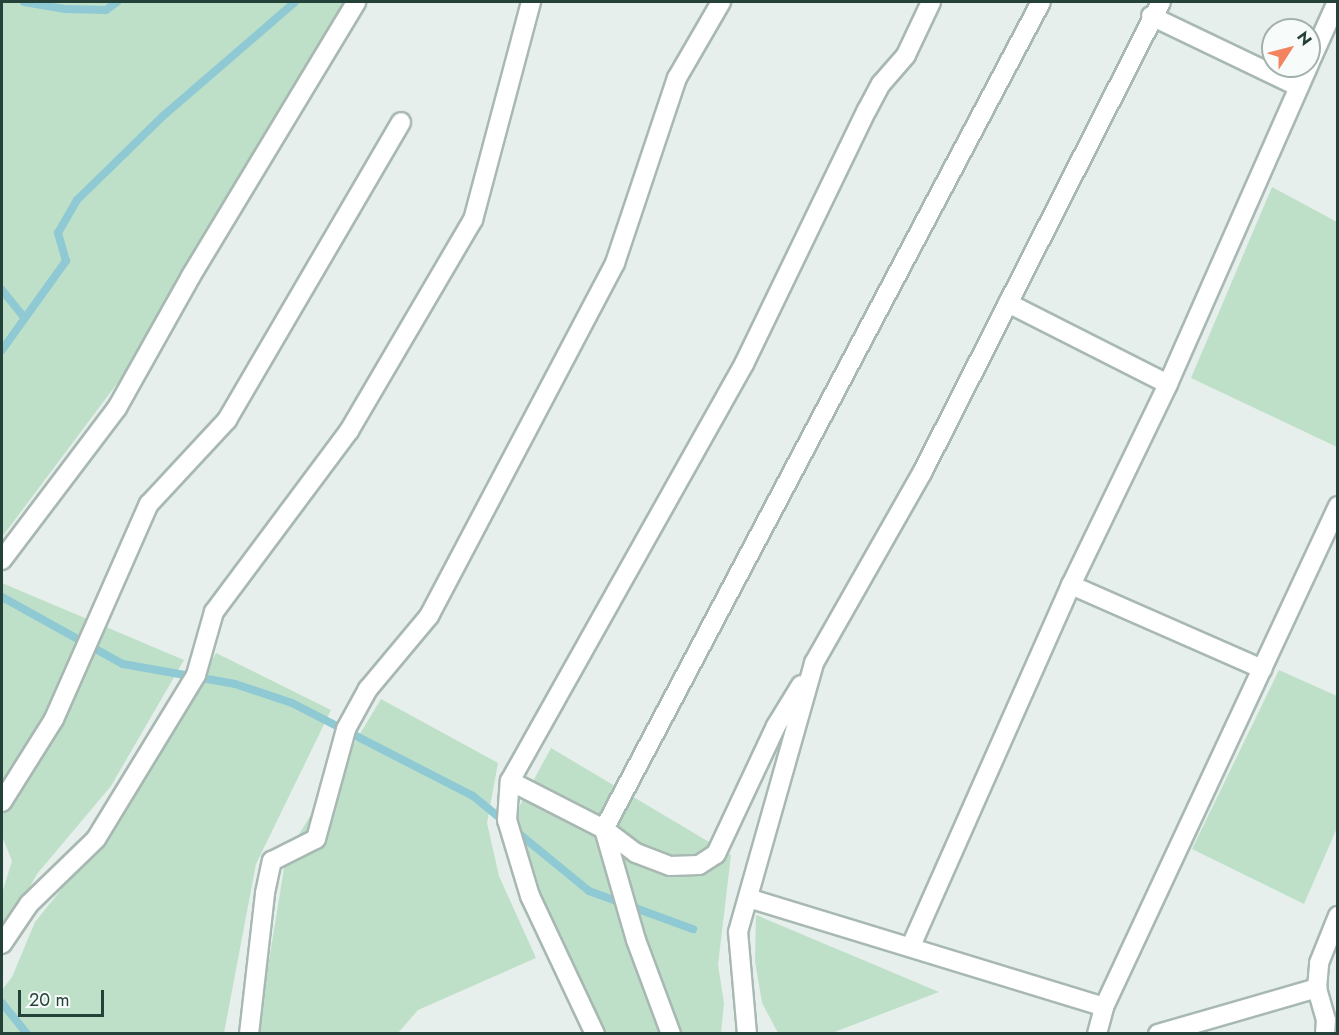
<!DOCTYPE html>
<style>
body{margin:0}
#map{position:relative;width:1339px;height:1035px;overflow:hidden;background:#e6efeb;font-family:Jost,sans-serif}
div>[style]{position:absolute}
[style*='--x']{left:calc(var(--x)*1px);top:calc(var(--y)*1px);width:calc(var(--w)*1px);rotate:calc(var(--a)*1deg)}
.green>*{inset:0;background:#bfe0c8}
.stream>*{height:8px;margin:-4px;padding:0 4px;transform-origin:4px;border-radius:4px;background:#8ec9d4}
.roads{filter:drop-shadow(2px 0 #a8b8b2) drop-shadow(-2px 0 #a8b8b2) drop-shadow(0 2px #a8b8b2) drop-shadow(0 -2px #a8b8b2)}
.minor>*{height:18px;margin:-9px;padding:0 9px;transform-origin:9px;border-radius:9px;background:#fff}
span{translate:-50% -50%;white-space:nowrap;text-align:center;line-height:1.15;-webkit-text-stroke:4.5px #f7fbf9;paint-order:stroke}
.frame{position:absolute;inset:0;border:3px solid #24423a;pointer-events:none}
.north{position:absolute;left:1261px;top:18px;width:60px;height:60px;box-sizing:border-box;background:#f7fbf9;border:2px solid #a3b1ad;border-radius:50%;rotate:54deg;font-size:16px;font-weight:700;line-height:24px;text-align:center;color:#24423a}
.north::after{content:'';display:block;margin:auto;width:21px;height:27px;background:#f4845f;clip-path:polygon(50% 0,100% 100%,50% 72%,0 100%)}
.scale{position:absolute;left:18px;top:990px;width:86px;height:27px;box-sizing:border-box;border:3px solid #24423a;border-top:0;padding-left:8px;font-size:18px;line-height:21px;white-space:nowrap;color:#24423a;-webkit-text-stroke:4px #f7fbf9;paint-order:stroke}
</style>
<div id="map">
<div class="green">
<div style="clip-path:polygon(2px 2px,349px 2px,128px 369px,2px 537px)"></div>
<div style="clip-path:polygon(1272px 187px,1337px 222px,1337px 447px,1191px 378px)"></div>
<div style="clip-path:polygon(2px 583px,184px 660px,111px 786px,37px 874px,2px 937px,2px 893px,12px 861px,2px 836px)"></div>
<div style="clip-path:polygon(216px 653px,331px 710px,256px 864px,224px 1033px,2px 1034px,2px 990px,12px 977px,35px 922px,119px 818px)"></div>
<div style="clip-path:polygon(1279px 670px,1337px 696px,1337px 828px,1304px 904px,1192px 849px)"></div>
<div style="clip-path:polygon(381px 699px,498px 763px,487px 823px,499px 876px,536px 958px,418px 1010px,398px 1033px,257px 1034px,286px 856px)"></div>
<div style="clip-path:polygon(551px 748px,731px 855px,718px 965px,724px 1003px,721px 1033px,604px 1033px,536px 898px,520px 853px,518px 809px)"></div>
<div style="clip-path:polygon(756px 915px,939px 992px,832px 1033px,778px 1033px,762px 1003px,755px 961px)"></div>
</div>
<div class="stream">
<div style="--x:24;--y:2;--w:42;--a:9.7"></div>
<div style="--x:65;--y:9;--w:41;--a:1.4"></div>
<div style="--x:106;--y:10;--w:14;--a:-36"></div>
<div style="--x:2;--y:290;--w:35;--a:51"></div>
<div style="--x:2;--y:350;--w:110;--a:-54.3"></div>
<div style="--x:66;--y:261;--w:29;--a:-106"></div>
<div style="--x:58;--y:233;--w:38;--a:-60"></div>
<div style="--x:77;--y:200;--w:120;--a:-44.3"></div>
<div style="--x:163;--y:116;--w:174;--a:-40.8"></div>
<div style="--x:2;--y:597;--w:138;--a:29"></div>
<div style="--x:123;--y:664;--w:114;--a:10.1"></div>
<div style="--x:235;--y:684;--w:60;--a:18.4"></div>
<div style="--x:292;--y:703;--w:203;--a:27.2"></div>
<div style="--x:473;--y:796;--w:150;--a:39.3"></div>
<div style="--x:589;--y:891;--w:111;--a:20.1"></div>
<div style="--x:2;--y:1003;--w:40;--a:51"></div>
</div>
<div class="roads">
<div class="minor">
<div style="--x:1151;--y:16;--w:164;--a:25.6"></div>
<div style="--x:1309;--y:64;--w:68;--a:-65.7"></div>
<div style="--x:1008;--y:303;--w:179;--a:26.9"></div>
<div style="--x:2;--y:560;--w:191;--a:-52.9"></div>
<div style="--x:117;--y:408;--w:151;--a:-60.7"></div>
<div style="--x:191;--y:276;--w:320;--a:-58.9"></div>
<div style="--x:1071;--y:585;--w:209;--a:23.7"></div>
<div style="--x:510;--y:781;--w:106;--a:27.1"></div>
<div style="--x:604;--y:829;--w:40;--a:37"></div>
<div style="--x:636;--y:853;--w:36;--a:21"></div>
<div style="--x:670;--y:866;--w:29;--a:-2"></div>
<div style="--x:699;--y:865;--w:20;--a:-33"></div>
<div style="--x:716;--y:854;--w:141;--a:-64.9"></div>
<div style="--x:776;--y:726;--w:48;--a:-58.6"></div>
<div style="--x:2;--y:802;--w:98;--a:-57.9"></div>
<div style="--x:54;--y:719;--w:235;--a:-66.2"></div>
<div style="--x:149;--y:504;--w:115;--a:-47.1"></div>
<div style="--x:227;--y:420;--w:345;--a:-59.7"></div>
<div style="--x:748;--y:898;--w:372;--a:17"></div>
<div style="--x:2;--y:944;--w:48;--a:-56"></div>
<div style="--x:29;--y:904;--w:93;--a:-44.1"></div>
<div style="--x:96;--y:839;--w:192;--a:-58.6"></div>
<div style="--x:196;--y:675;--w:66;--a:-74.1"></div>
<div style="--x:214;--y:612;--w:226;--a:-53.3"></div>
<div style="--x:349;--y:431;--w:245;--a:-59.6"></div>
<div style="--x:473;--y:220;--w:226;--a:-75.1"></div>
<div style="--x:911;--y:946;--w:395;--a:-66.1"></div>
<div style="--x:1071;--y:585;--w:223;--a:-64.2"></div>
<div style="--x:1168;--y:384;--w:347;--a:-66.2"></div>
<div style="--x:249;--y:1034;--w:142;--a:-83.5"></div>
<div style="--x:265;--y:893;--w:33;--a:-78"></div>
<div style="--x:272;--y:861;--w:49;--a:-26.6"></div>
<div style="--x:316;--y:839;--w:114;--a:-74.7"></div>
<div style="--x:346;--y:729;--w:46;--a:-61.2"></div>
<div style="--x:368;--y:689;--w:95;--a:-50.1"></div>
<div style="--x:429;--y:616;--w:399;--a:-62.2"></div>
<div style="--x:615;--y:263;--w:195;--a:-71.5"></div>
<div style="--x:677;--y:78;--w:88;--a:-59.9"></div>
<div style="--x:595;--y:1034;--w:153;--a:-115.2"></div>
<div style="--x:530;--y:896;--w:79;--a:-106.8"></div>
<div style="--x:507;--y:820;--w:39;--a:-86"></div>
<div style="--x:510;--y:781;--w:478;--a:-60.7"></div>
<div style="--x:744;--y:364;--w:282;--a:-64.2"></div>
<div style="--x:867;--y:110;--w:30;--a:-62"></div>
<div style="--x:881;--y:84;--w:38;--a:-49"></div>
<div style="--x:906;--y:55;--w:59;--a:-64.7"></div>
<div style="--x:671;--y:1034;--w:100;--a:-110.4"></div>
<div style="--x:636;--y:940;--w:116;--a:-106.1"></div>
<div style="--x:604;--y:829;--w:935;--a:-62.15"></div>
<div style="--x:747;--y:1034;--w:102;--a:-95"></div>
<div style="--x:738;--y:932;--w:280;--a:-74.2"></div>
<div style="--x:814;--y:663;--w:219;--a:-60.4"></div>
<div style="--x:922;--y:473;--w:528;--a:-63.1"></div>
<div style="--x:1097;--y:1034;--w:28;--a:-75"></div>
<div style="--x:1104;--y:1007;--w:553;--a:-64.96"></div>
<div style="--x:1158;--y:1034;--w:166;--a:-16.1"></div>
<div style="--x:1325;--y:1034;--w:14;--a:-86"></div>
<div style="--x:1326;--y:1020;--w:33;--a:-106"></div>
<div style="--x:1317;--y:988;--w:25;--a:-85"></div>
<div style="--x:1319;--y:963;--w:51;--a:-68"></div>
</div>
</div>
<div class="frame"></div>
<div class="north">N</div>
<div class="scale">20 m</div>
</div>
